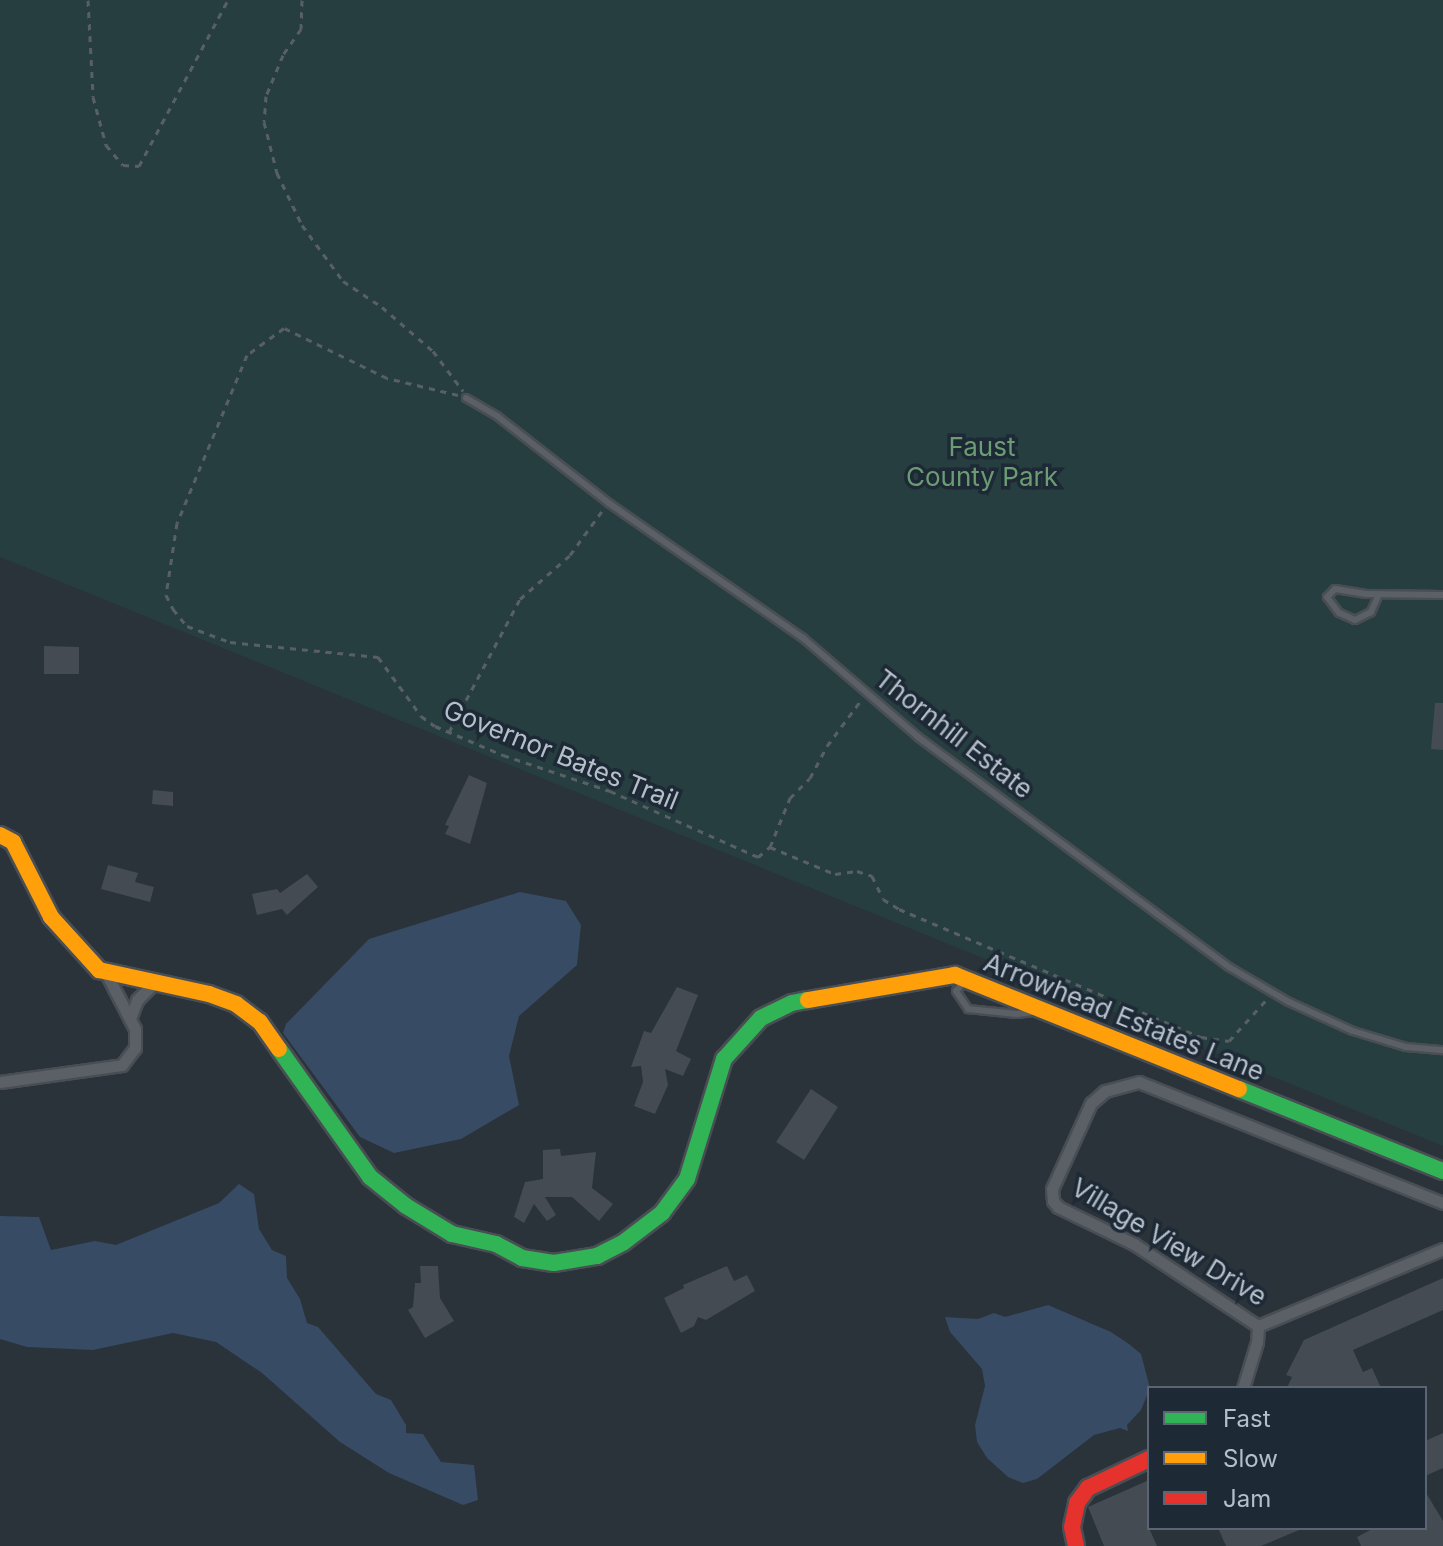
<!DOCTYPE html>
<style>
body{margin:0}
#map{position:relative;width:1443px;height:1546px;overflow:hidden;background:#2a323a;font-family:Inter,sans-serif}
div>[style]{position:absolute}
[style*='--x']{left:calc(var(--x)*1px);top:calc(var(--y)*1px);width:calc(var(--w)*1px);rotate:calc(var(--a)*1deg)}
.green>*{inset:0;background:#273e40}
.water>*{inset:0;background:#374b64}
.building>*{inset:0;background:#444b52}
.path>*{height:3px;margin-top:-1.5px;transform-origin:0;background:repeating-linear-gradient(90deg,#585f65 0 6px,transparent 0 12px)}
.roads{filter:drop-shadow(2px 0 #494e54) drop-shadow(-2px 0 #494e54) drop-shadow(0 2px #494e54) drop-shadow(0 -2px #494e54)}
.lane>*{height:6px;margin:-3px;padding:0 3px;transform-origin:3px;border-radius:3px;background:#5b6067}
.street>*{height:11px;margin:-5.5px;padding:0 5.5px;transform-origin:5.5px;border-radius:5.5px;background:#5b6067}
.fast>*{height:16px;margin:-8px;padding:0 8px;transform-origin:8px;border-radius:8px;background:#30b455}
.slow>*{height:16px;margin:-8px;padding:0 8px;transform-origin:8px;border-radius:8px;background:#ff9f0a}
.jam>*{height:16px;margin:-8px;padding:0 8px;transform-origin:8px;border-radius:8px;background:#e5322d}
span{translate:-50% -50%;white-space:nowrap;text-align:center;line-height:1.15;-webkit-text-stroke:7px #1d2935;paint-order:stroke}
.park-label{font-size:26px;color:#6b9c74}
.street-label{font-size:26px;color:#b5bfcb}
.legend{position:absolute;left:1147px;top:1386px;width:280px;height:144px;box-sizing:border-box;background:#1d2935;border:2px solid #5a6571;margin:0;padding:10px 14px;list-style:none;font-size:24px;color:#b5bfcb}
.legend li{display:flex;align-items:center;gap:16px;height:40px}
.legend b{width:40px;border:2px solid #5a6571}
</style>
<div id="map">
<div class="green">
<div style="clip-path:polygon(0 0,1443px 0,1443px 1146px,0 557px)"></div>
</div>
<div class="water">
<div style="clip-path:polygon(520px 892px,566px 901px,581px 925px,577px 965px,519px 1016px,509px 1056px,519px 1105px,461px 1139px,394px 1153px,360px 1137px,283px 1033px,286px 1024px,369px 939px)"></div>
<div style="clip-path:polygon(239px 1184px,254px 1194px,259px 1229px,272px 1250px,286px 1256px,287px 1278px,300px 1299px,307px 1323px,318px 1327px,376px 1394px,391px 1400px,406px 1425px,406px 1433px,423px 1434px,441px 1462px,474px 1465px,478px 1500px,463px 1505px,389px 1473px,340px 1442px,262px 1373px,216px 1342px,173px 1333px,93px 1350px,27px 1347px,0 1339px,0 1216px,39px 1217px,51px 1250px,95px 1241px,116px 1245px,219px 1203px)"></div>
<div style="clip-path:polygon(1048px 1305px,1111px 1332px,1129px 1344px,1141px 1354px,1150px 1388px,1141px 1410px,1127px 1425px,1128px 1431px,1120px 1428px,1094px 1435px,1037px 1479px,1023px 1483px,1008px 1477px,987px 1458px,977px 1442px,975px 1425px,985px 1386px,982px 1369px,950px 1332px,945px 1317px,978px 1319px,994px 1313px,1005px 1317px)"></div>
</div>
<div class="building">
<div style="clip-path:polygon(44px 646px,79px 647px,79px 674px,44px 674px)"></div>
<div style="clip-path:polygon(1435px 703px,1443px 703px,1443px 750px,1431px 749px)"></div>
<div style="clip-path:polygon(469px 775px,487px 783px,470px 844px,445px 834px,449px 826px,445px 825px)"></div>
<div style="clip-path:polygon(153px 790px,173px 792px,173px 806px,152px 804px)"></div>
<div style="clip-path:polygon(108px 865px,138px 873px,135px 882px,154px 887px,150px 902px,101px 889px)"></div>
<div style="clip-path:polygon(307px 874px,318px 887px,287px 915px,282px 909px,257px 915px,252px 894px,277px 889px,280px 893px)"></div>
<div style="clip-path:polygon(677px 987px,698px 995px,676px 1051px,691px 1059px,683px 1076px,665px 1069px,668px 1085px,655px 1114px,634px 1106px,643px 1082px,641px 1066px,631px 1067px,644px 1031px,651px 1033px)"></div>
<div style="clip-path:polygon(811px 1089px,838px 1107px,804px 1160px,776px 1142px)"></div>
<div style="clip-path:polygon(560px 1149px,561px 1156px,596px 1152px,592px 1188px,613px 1204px,599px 1221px,572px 1197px,545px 1197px,556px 1215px,547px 1221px,534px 1204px,524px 1223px,514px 1217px,525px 1182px,543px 1179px,543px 1150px)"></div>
<div style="clip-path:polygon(420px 1266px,438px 1266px,440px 1298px,454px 1321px,425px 1338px,408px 1310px,413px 1307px,415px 1283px,421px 1283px)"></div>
<div style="clip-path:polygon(727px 1266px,734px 1281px,747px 1275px,755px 1291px,706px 1320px,698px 1317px,694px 1326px,681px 1333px,664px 1298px,684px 1288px,683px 1285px)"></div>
<div style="clip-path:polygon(1443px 1278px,1443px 1310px,1353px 1350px,1363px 1372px,1372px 1368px,1381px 1388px,1287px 1388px,1292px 1377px,1286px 1375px,1304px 1340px)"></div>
<div style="clip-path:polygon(1443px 1433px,1443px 1468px,1425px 1476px,1425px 1441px)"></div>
<div style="clip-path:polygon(1149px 1480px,1149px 1528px,1157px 1546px,1104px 1546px,1088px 1507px)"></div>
<div style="clip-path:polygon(1425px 1491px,1443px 1521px,1443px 1546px,1361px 1546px,1357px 1537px,1374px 1528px,1425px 1528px)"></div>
<div style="clip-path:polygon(1218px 1528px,1304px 1528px,1261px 1546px,1226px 1546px)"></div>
</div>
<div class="path">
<div style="--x:88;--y:0;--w:97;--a:87"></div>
<div style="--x:93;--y:97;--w:50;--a:74.8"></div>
<div style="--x:106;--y:145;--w:26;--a:50"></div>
<div style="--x:123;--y:165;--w:16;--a:4"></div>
<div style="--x:139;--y:166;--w:188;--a:-61.8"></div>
<div style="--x:302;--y:0;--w:29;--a:92"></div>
<div style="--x:301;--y:29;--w:32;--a:125"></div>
<div style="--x:283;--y:55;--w:44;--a:112.5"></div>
<div style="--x:266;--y:96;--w:26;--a:94"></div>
<div style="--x:264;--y:122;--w:53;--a:75.7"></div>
<div style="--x:277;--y:173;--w:58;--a:64.3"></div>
<div style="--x:302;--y:225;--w:69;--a:53.8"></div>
<div style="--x:343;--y:281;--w:47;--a:33.7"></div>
<div style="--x:382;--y:307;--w:67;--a:40.8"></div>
<div style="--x:433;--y:351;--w:50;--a:53.1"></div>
<div style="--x:458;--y:395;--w:73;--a:-166.5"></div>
<div style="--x:387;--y:378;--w:114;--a:-154.1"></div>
<div style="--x:284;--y:328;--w:46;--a:143.9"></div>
<div style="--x:247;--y:355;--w:182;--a:112.6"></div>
<div style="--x:177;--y:523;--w:73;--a:98.7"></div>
<div style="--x:166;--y:595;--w:16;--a:63"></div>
<div style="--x:173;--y:609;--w:22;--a:51"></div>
<div style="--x:187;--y:626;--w:46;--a:20.4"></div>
<div style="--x:230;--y:642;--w:149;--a:5.8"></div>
<div style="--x:378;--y:657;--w:73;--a:53.9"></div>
<div style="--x:421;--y:716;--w:17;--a:36"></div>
<div style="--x:435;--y:726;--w:74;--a:23.1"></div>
<div style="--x:503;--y:755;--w:113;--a:18.6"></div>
<div style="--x:610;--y:791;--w:162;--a:24"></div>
<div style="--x:758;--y:857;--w:16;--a:-40"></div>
<div style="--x:770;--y:847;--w:53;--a:-67.8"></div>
<div style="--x:790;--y:798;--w:28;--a:-45"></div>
<div style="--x:810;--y:778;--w:36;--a:-62"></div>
<div style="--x:827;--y:746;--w:59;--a:-53.3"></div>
<div style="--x:449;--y:732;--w:151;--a:-61.9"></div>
<div style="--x:520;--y:599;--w:67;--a:-41.3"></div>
<div style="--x:570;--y:555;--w:54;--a:-54"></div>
<div style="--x:770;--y:847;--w:70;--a:22.6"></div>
<div style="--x:835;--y:874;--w:22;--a:-8"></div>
<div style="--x:857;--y:871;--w:16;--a:18"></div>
<div style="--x:872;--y:876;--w:25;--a:64"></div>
<div style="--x:883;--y:899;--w:19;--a:32"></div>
<div style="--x:899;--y:909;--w:328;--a:23"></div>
<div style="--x:1201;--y:1037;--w:28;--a:8"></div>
<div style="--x:1229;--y:1041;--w:55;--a:-47.9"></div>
</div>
<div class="roads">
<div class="lane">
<div style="--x:466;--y:398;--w:36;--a:30"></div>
<div style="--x:497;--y:416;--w:143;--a:37.9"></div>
<div style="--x:610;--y:504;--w:235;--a:34.8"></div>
<div style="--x:803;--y:638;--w:152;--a:40.7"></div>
<div style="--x:918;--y:737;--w:387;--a:36.5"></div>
<div style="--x:1229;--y:967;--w:69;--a:30.3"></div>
<div style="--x:1289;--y:1002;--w:70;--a:24.4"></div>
<div style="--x:1353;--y:1031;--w:55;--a:16.8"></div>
<div style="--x:1406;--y:1047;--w:37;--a:5"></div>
<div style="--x:1379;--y:594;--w:20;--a:114"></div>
<div style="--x:1371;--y:612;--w:18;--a:153"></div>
<div style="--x:1355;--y:620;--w:17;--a:-156"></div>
<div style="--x:1339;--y:613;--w:20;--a:-127"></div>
<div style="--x:1327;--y:597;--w:11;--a:-45"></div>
<div style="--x:1335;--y:589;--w:30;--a:9"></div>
<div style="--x:1365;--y:594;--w:78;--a:0.7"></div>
<div style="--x:965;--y:981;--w:13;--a:132"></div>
<div style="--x:956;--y:991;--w:22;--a:56"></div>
<div style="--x:968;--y:1009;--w:49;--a:5.8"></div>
<div style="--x:1017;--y:1014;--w:16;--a:-7"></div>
</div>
<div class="street">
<div style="--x:131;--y:1016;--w:17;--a:-69"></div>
<div style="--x:137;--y:1000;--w:24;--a:-45"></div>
<div style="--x:0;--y:1082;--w:123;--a:-7.9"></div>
<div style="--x:122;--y:1065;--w:21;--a:-53"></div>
<div style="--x:135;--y:1048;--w:19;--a:-90"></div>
<div style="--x:135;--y:1029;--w:63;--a:-117.4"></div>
<div style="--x:1443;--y:1203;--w:327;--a:-158.3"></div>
<div style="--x:1139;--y:1082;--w:35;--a:165"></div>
<div style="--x:1105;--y:1091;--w:18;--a:139"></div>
<div style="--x:1091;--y:1103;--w:94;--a:114.4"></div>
<div style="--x:1052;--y:1189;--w:12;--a:85"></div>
<div style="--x:1053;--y:1201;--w:8;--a:50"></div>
<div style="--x:1058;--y:1207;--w:85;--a:26"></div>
<div style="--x:1134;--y:1244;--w:149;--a:33.5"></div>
<div style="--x:1258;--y:1326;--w:200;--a:-22.6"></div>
<div style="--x:1243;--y:1388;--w:48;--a:-73.1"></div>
<div style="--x:1257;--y:1342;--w:16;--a:-86"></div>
</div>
<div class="fast">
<div style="--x:279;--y:1049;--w:157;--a:54.6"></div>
<div style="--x:370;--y:1177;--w:46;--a:38.9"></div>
<div style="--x:406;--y:1206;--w:54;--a:31.3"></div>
<div style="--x:452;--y:1234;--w:45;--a:12.8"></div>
<div style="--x:496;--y:1244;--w:30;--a:28"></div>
<div style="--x:522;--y:1258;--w:32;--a:9"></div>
<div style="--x:554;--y:1263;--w:44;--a:-9.2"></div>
<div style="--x:597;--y:1256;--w:30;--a:-27"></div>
<div style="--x:624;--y:1242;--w:48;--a:-37.3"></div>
<div style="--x:662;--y:1213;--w:42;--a:-53.7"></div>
<div style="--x:687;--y:1179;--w:126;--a:-72.9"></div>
<div style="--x:724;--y:1059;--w:55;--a:-47.9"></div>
<div style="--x:761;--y:1018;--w:34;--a:-26"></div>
<div style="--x:792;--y:1003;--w:16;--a:-11"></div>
<div style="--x:1239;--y:1089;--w:220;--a:21.9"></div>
</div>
<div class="slow">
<div style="--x:0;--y:835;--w:15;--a:28"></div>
<div style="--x:13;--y:842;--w:84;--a:63.1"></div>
<div style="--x:51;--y:917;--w:72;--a:47.8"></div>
<div style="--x:99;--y:970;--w:113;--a:12.3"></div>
<div style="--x:209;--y:994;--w:29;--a:20"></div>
<div style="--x:236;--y:1004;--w:30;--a:37"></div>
<div style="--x:260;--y:1022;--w:33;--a:55"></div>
<div style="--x:808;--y:1000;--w:149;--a:-9.7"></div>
<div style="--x:955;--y:975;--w:306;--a:21.9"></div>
</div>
<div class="jam">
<div style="--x:1076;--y:1546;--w:19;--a:-102"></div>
<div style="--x:1072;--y:1527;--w:25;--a:-78"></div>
<div style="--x:1077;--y:1503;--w:19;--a:-54"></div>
<div style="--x:1088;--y:1488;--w:68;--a:-25.4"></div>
</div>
</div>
<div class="park-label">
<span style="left:982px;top:462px">Faust<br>County Park</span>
</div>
<div class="street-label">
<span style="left:954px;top:734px;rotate:38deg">Thornhill Estate</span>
<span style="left:561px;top:755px;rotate:22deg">Governor Bates Trail</span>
<span style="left:1124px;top:1017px;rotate:22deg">Arrowhead Estates Lane</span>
<span style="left:1169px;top:1242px;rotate:31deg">Village View Drive</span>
</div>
<ul class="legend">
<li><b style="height:10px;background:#30b455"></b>Fast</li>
<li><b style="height:10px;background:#ff9f0a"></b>Slow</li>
<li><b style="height:10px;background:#e5322d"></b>Jam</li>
</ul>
</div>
